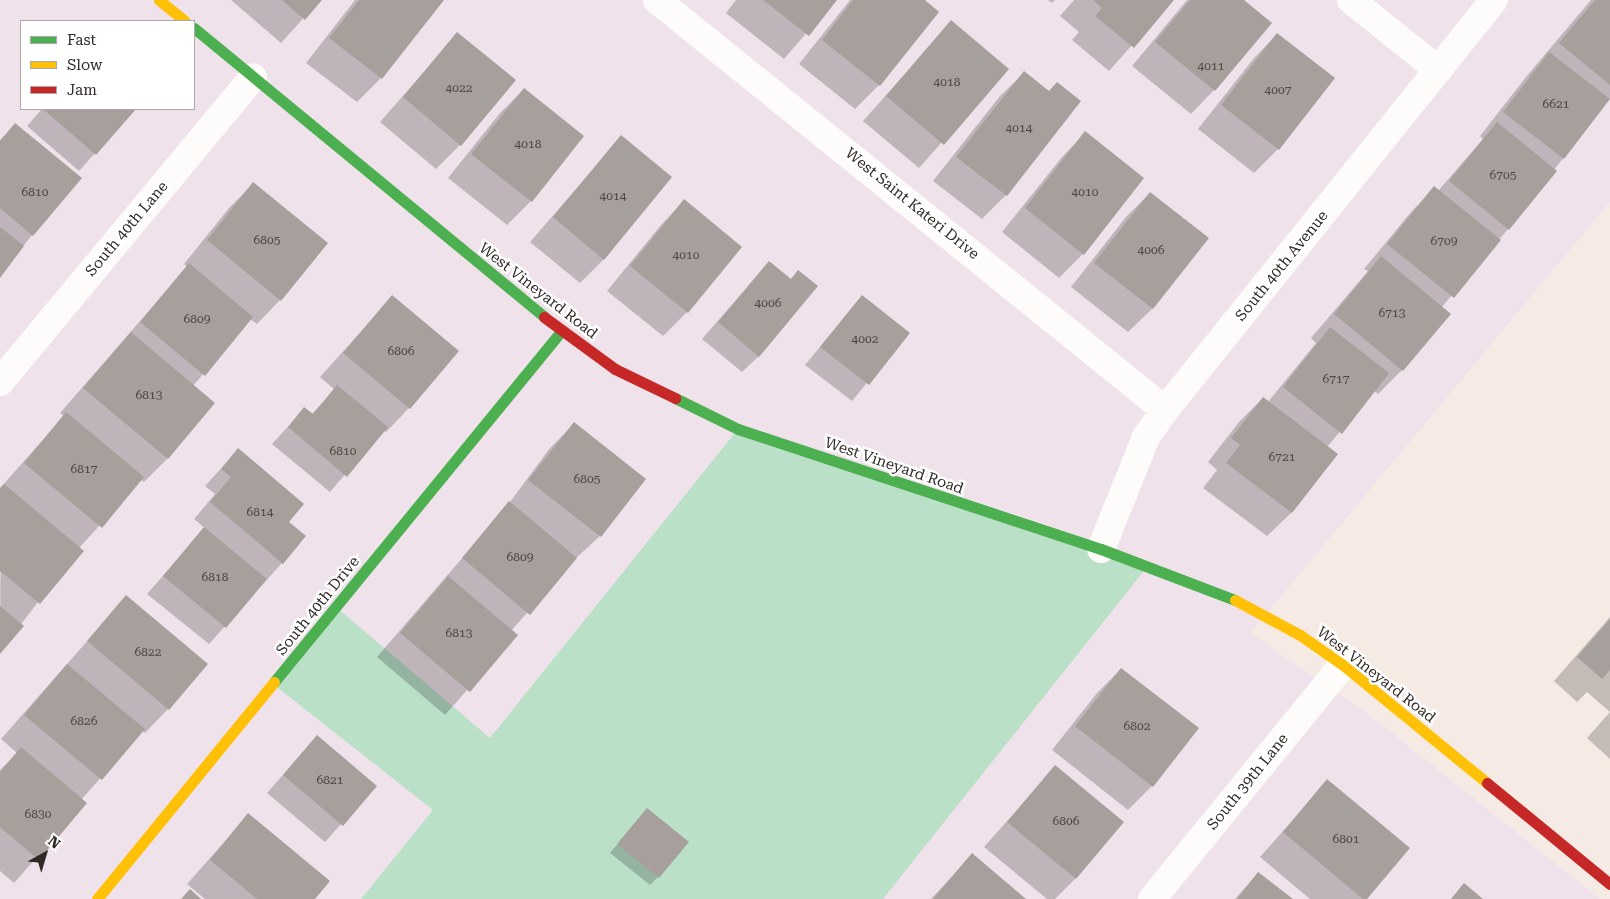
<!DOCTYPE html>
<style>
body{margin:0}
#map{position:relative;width:1610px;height:899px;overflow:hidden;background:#f5eae4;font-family:"Roboto Serif",serif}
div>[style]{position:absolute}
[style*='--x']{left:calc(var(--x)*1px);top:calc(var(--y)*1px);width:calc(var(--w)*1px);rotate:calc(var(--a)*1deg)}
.commercial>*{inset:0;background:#f0e2ea}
.green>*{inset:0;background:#bae0c8}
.shadow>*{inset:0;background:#0003}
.building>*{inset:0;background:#a79f9b}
.street>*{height:28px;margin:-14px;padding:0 14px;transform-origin:14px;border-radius:14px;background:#fefcfb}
.fast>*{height:11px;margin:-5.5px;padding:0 5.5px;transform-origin:5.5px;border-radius:5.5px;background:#4caf50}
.slow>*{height:11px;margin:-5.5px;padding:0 5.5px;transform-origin:5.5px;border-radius:5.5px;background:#ffc107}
.jam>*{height:11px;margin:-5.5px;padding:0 5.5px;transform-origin:5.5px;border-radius:5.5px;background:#c62828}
span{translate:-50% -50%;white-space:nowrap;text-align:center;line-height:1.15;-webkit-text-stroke:5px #fff;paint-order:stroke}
.number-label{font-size:12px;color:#4e4642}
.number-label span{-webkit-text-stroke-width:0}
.street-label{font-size:15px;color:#302925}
.legend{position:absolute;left:20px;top:20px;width:175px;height:90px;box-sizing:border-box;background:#fff;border:1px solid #aca9a8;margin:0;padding:6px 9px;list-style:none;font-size:15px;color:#302925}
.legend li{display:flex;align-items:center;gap:10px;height:25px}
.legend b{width:25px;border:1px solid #aca9a8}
.north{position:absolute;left:20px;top:829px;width:50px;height:50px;-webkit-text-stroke:4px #fff;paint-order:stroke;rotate:39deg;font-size:14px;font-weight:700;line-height:20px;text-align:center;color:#302925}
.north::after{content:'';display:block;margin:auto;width:18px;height:22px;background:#302925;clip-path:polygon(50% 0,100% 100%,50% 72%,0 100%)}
</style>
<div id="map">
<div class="commercial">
<div style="clip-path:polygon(evenodd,0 0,1610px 0,1610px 202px,1250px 633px,1363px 710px,1600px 899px,0 899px,0 0,21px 21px,194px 21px,194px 109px,21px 109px,21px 21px)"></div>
</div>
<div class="green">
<div style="clip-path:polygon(738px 429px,1147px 567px,883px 899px,361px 899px,433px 810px,273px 684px,336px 607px,490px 738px)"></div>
</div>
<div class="shadow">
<div style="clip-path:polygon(231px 0,320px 0,281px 43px)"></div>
<div style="clip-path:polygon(355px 0,443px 0,381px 78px,357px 102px,306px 63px)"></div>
<div style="clip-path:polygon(736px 0,835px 0,784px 59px,726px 13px)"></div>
<div style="clip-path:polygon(850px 0,923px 0,879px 85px,855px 109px,799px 64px)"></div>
<div style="clip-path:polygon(1048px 0,1055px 0,1052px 3px)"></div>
<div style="clip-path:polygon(1074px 0,1172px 0,1109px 71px,1072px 40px,1079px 32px,1060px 16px)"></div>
<div style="clip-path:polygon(1187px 0,1242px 0,1214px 90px,1191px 114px,1132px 66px)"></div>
<div style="clip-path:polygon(1591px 0,1610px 0,1610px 98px,1508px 229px,1441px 308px,1449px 314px,1402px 370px,1378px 394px,1374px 391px,1327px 447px,1336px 454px,1291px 513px,1267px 536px,1203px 488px,1217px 470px,1208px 462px,1239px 422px,1263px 398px,1268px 402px,1316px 343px,1311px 338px,1368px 271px,1364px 269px,1411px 212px,1434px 188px,1438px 191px,1483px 139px,1480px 136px,1526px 77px)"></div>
<div style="clip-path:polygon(951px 22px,1007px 69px,919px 168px,863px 121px)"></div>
<div style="clip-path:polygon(457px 34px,460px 145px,436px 169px,380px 122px)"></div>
<div style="clip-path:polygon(1277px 34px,1333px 78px,1278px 149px,1254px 173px,1198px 129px,1254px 58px)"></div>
<div style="clip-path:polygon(1024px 73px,1049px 92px,1080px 101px,1006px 195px,982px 219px,933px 181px,1000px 96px)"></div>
<div style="clip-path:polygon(524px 89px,531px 201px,507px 225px,448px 178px,500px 113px)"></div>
<div style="clip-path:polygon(42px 109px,135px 109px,79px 171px,27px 126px)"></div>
<div style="clip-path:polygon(15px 125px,32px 235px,0 276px,0 140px)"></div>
<div style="clip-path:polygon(1085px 133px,1083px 254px,1059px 278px,1002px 232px,1062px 157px)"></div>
<div style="clip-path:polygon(621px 137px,604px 259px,580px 283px,530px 242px)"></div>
<div style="clip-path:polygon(253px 184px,280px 300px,257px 324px,250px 319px,193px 386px,214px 403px,167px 459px,144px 482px,141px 480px,79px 548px,0 652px,1px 487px,64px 416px,60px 413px,187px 267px,184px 264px,229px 208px)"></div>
<div style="clip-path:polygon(1150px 193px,1207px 238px,1152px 309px,1128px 332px,1071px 287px,1126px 217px)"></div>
<div style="clip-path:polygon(684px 201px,687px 312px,663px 336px,607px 291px,661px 225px)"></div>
<div style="clip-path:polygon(769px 262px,790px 280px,798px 272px,759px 356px,742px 372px,702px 339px)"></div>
<div style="clip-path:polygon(862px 296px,908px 333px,852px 401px,805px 365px)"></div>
<div style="clip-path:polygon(392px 297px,409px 408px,386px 432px,383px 430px,330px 492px,272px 444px,304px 409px,311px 415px,335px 390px,320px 377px)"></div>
<div style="clip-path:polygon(574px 424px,600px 536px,575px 559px,511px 631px,516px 635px,445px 715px,377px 657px,507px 506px,550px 448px)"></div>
<div style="clip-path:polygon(238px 450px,287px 522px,282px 563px,209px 644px,147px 594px,205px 528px,194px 519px,215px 494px,205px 486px)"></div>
<div style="clip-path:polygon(126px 597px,168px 709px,145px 733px,142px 731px,81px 800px,85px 803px,14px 883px,0 871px,0 770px,17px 753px,1px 739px)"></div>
<div style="clip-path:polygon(1610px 617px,1610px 712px,1587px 692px,1577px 702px,1554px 681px)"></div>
<div style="clip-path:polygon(1121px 669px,1197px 728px,1152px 786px,1128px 810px,1052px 750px,1097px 693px)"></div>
<div style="clip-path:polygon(1610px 712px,1610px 759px,1587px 738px)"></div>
<div style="clip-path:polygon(317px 736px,375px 786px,325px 842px,267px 793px)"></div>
<div style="clip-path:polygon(1055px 767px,1122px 822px,1075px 879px,1055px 899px,1047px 899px,984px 847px)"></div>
<div style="clip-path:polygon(1327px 781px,1365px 899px,1310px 899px,1260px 857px)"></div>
<div style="clip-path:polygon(647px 809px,658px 877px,650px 885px,610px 853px)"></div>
<div style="clip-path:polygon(248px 815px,313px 899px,205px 899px,187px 884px)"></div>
<div style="clip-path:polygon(972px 855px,1024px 899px,931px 899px)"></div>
<div style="clip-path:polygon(1258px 873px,1291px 899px,1235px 899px)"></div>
</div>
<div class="building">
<div style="clip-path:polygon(282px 0,322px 0,305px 20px)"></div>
<div style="clip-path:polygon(359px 0,444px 0,382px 79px,329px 38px)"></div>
<div style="clip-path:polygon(763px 0,837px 0,809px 36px)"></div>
<div style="clip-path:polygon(853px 0,925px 0,939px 12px,880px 86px,822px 40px)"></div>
<div style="clip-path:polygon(1093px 0,1174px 0,1134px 48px,1095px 16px,1102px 8px)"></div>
<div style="clip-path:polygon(1190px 0,1244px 0,1272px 23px,1215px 91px,1155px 42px)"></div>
<div style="clip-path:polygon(1595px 0,1610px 0,1610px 85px,1559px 43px)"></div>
<div style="clip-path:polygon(951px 20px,1009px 69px,944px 145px,886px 96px)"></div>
<div style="clip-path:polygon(457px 32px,516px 80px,461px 146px,403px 97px)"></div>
<div style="clip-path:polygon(1277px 33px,1335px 78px,1279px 150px,1221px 105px)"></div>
<div style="clip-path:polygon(1549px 52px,1610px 99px,1564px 159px,1503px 112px)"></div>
<div style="clip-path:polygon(1024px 71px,1049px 91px,1057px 82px,1081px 101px,1007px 196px,956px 157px)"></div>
<div style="clip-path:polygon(524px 88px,584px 136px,532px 202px,471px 154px)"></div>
<div style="clip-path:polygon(43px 109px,136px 109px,96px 155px)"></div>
<div style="clip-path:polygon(1497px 122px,1557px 171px,1509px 230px,1449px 181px)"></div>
<div style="clip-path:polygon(15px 123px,82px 178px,33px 236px,0 208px,0 141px)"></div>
<div style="clip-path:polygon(1085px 131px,1144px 178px,1084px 255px,1025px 208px)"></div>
<div style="clip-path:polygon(621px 135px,672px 177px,604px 260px,553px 217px)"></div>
<div style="clip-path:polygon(253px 182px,328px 243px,281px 301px,207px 240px)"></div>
<div style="clip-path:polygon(1434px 186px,1501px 240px,1454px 298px,1387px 244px)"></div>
<div style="clip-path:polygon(1150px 192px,1209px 238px,1153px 309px,1094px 263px)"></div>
<div style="clip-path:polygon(684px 199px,742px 247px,688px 313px,630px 266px)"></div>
<div style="clip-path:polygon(0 227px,24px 246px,0 278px)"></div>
<div style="clip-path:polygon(1381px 256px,1451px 314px,1403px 371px,1334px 314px)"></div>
<div style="clip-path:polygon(769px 261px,791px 279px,798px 270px,818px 286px,759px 357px,718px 322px)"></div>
<div style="clip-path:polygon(189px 263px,253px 317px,205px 376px,140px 322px)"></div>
<div style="clip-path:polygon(392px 295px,459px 351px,410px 409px,343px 353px)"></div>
<div style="clip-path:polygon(862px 295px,910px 333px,869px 385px,820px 347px)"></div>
<div style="clip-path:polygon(1330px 327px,1389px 373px,1342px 434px,1283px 387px)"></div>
<div style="clip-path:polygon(131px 332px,215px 403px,168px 459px,83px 388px)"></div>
<div style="clip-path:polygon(337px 385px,388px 427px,347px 477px,288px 427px,304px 407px,313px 414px)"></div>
<div style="clip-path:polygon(1263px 397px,1338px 454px,1292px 513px,1226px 463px,1240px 445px,1231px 438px)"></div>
<div style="clip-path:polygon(66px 412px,144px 477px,102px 528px,24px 463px)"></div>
<div style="clip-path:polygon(574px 422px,646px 479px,601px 537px,528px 480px)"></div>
<div style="clip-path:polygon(238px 448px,304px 504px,289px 522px,306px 536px,283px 564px,210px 502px,231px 477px,221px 469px)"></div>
<div style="clip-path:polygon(4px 484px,84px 551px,40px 604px,0 571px,0 488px)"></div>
<div style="clip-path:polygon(509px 501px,577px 558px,530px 615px,462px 558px)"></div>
<div style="clip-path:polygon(204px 527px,267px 579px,226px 628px,163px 576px)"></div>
<div style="clip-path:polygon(448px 576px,518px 635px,470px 692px,400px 633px)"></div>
<div style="clip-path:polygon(126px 595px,208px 664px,169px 710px,87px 641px)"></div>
<div style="clip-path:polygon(0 606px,24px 626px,0 654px)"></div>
<div style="clip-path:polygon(1610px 619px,1610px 670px,1602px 679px,1577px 657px)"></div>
<div style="clip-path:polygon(67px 664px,145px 729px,102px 780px,24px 715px)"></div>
<div style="clip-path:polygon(1121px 668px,1199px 728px,1153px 787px,1075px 726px)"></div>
<div style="clip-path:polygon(317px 735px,377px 786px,343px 826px,283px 775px)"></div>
<div style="clip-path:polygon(21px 747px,87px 803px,39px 860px,0 827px,0 772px)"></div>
<div style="clip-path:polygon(1055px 765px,1124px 822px,1076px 879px,1007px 822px)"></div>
<div style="clip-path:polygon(1327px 779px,1410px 848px,1367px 899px,1363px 899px,1283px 832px)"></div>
<div style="clip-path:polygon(647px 808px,689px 842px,659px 878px,617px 844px)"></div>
<div style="clip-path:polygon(248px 813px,330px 881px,315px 899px,257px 899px,210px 860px)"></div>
<div style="clip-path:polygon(972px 853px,1026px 899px,933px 899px)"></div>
<div style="clip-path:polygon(1258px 872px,1293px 899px,1237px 899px)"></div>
<div style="clip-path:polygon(1464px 883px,1483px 899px,1451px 899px)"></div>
<div style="clip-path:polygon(190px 889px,201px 899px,181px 899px)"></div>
</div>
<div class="street">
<div style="--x:657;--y:0;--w:653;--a:38.91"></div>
<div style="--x:1351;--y:0;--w:112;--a:38.8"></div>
<div style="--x:0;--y:382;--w:396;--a:-50.3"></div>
<div style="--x:1101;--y:549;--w:121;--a:-68.1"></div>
<div style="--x:1146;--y:437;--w:33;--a:-55"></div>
<div style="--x:1165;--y:410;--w:526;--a:-51.26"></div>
<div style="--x:1152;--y:899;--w:302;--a:-50.8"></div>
</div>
<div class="fast">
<div style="--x:194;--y:28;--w:454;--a:39.5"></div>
<div style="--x:675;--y:398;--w:70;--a:26.2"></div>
<div style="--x:738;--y:429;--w:382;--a:18.3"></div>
<div style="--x:1101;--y:549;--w:143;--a:20.8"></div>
<div style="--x:274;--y:682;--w:453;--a:-50.7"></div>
</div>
<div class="slow">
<div style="--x:159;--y:0;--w:33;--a:39"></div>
<div style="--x:1235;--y:600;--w:74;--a:28.3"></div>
<div style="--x:1300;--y:635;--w:52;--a:34.9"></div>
<div style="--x:1343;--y:665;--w:186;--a:39.3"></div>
<div style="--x:97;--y:899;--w:280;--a:-50.8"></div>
</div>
<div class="jam">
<div style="--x:544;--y:317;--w:88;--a:36.2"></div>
<div style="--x:615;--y:369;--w:67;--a:25.8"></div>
<div style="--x:1487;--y:783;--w:159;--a:39.4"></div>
</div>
<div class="number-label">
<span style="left:1211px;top:67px">4011</span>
<span style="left:947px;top:83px">4018</span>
<span style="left:459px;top:89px">4022</span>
<span style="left:1278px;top:91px">4007</span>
<span style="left:1556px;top:105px">6621</span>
<span style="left:1019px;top:129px">4014</span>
<span style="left:528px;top:145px">4018</span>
<span style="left:1503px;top:176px">6705</span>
<span style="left:35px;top:193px">6810</span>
<span style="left:1085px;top:193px">4010</span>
<span style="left:613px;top:197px">4014</span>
<span style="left:267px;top:241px">6805</span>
<span style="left:1444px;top:242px">6709</span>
<span style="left:1151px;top:251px">4006</span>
<span style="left:686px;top:256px">4010</span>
<span style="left:768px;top:304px">4006</span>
<span style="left:1392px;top:314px">6713</span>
<span style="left:197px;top:320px">6809</span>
<span style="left:865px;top:340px">4002</span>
<span style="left:401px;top:352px">6806</span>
<span style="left:1336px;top:380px">6717</span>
<span style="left:149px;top:396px">6813</span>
<span style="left:343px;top:452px">6810</span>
<span style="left:1282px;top:458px">6721</span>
<span style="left:84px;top:470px">6817</span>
<span style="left:587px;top:480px">6805</span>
<span style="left:260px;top:513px">6814</span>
<span style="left:520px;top:558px">6809</span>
<span style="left:215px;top:578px">6818</span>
<span style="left:459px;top:634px">6813</span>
<span style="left:148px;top:653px">6822</span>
<span style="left:84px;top:722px">6826</span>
<span style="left:1137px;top:727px">6802</span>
<span style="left:330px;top:781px">6821</span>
<span style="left:38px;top:815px">6830</span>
<span style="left:1066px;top:822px">6806</span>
<span style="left:1346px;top:840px">6801</span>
</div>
<div class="street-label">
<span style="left:912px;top:204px;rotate:39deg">West Saint Kateri Drive</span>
<span style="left:127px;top:229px;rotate:-50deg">South 40th Lane</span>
<span style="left:1282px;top:266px;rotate:-51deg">South 40th Avenue</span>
<span style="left:538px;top:291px;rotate:38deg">West Vineyard Road</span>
<span style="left:894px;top:466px;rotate:19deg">West Vineyard Road</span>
<span style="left:318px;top:606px;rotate:-51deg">South 40th Drive</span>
<span style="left:1376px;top:675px;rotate:38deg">West Vineyard Road</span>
<span style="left:1248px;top:782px;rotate:-51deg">South 39th Lane</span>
</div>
<ul class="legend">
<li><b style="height:6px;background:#4caf50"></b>Fast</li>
<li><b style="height:6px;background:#ffc107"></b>Slow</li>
<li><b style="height:6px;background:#c62828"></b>Jam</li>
</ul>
<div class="north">N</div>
</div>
